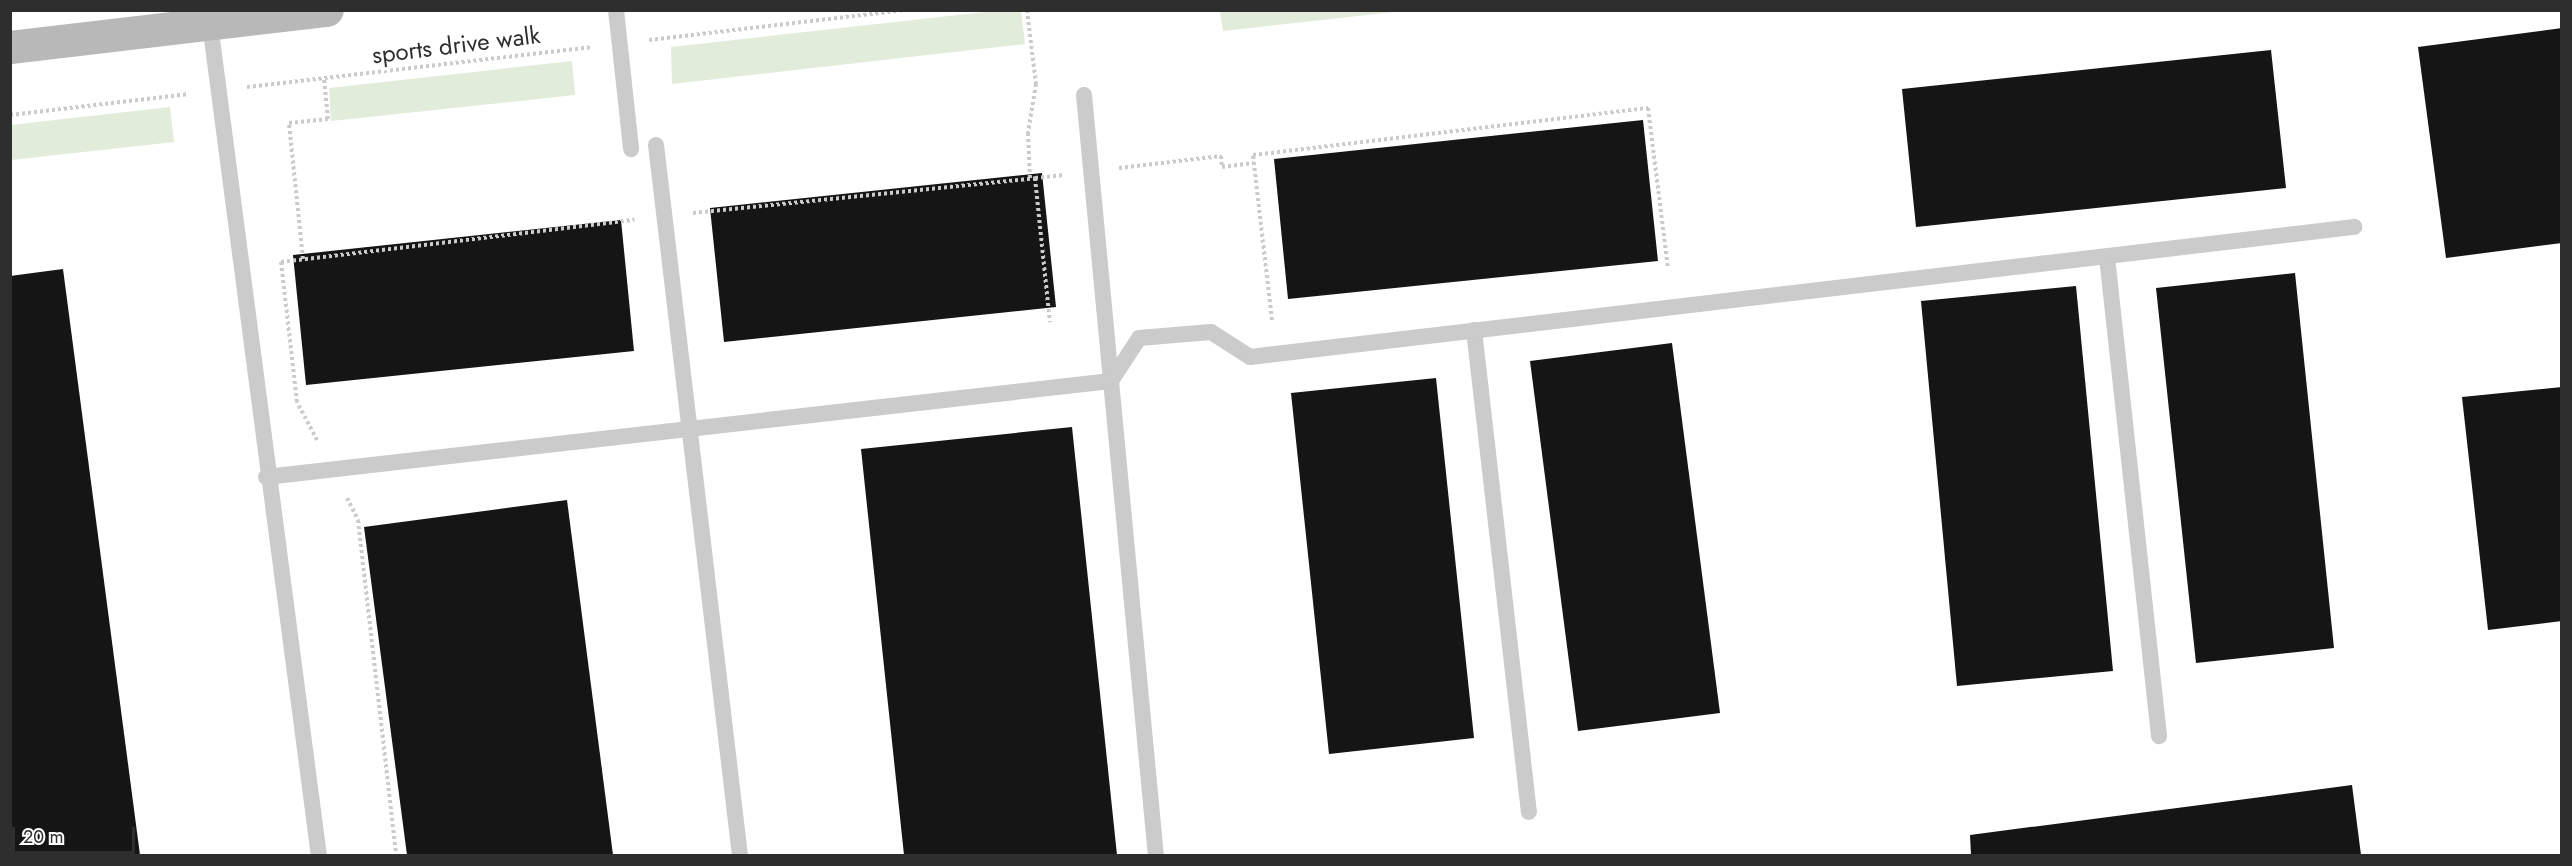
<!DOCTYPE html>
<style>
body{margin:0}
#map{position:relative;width:2572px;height:866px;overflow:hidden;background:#fff;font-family:Jost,sans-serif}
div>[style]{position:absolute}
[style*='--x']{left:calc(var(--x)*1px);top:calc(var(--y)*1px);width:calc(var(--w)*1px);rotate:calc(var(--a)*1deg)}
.green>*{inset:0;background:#e1ecdb}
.building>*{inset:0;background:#151515}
.path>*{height:4px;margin-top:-2px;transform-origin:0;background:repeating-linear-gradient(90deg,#cbcbcb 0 3px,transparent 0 6px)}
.lane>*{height:16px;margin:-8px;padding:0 8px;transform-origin:8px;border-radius:8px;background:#cbcbcb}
.secondary>*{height:33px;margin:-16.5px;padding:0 16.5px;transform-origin:16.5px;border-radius:16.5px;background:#b8b8b8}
span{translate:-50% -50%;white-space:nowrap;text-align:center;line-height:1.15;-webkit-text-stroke:6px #fff;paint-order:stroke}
.street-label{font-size:24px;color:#2e2e2e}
.frame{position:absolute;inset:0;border:12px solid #2e2e2e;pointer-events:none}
.scale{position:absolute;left:12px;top:827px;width:123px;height:27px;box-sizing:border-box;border:3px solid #2e2e2e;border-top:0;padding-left:8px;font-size:18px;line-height:21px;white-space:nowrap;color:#2e2e2e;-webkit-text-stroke:4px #fff;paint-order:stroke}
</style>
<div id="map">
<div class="green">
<div style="clip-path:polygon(1003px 10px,1021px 11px,1025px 44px,672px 84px,671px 47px)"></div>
<div style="clip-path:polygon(1220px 11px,1220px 10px,1403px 11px,1223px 31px)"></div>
<div style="clip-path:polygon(572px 61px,575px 95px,331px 121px,329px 88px)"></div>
<div style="clip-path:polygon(170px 107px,174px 142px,11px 160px,11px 125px)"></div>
</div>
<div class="building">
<div style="clip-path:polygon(2562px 28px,2562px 243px,2446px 258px,2418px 47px)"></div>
<div style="clip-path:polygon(2271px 50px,2286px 188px,1916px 227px,1902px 89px)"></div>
<div style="clip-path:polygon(1643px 120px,1658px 261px,1288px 299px,1274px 159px)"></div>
<div style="clip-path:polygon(1042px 173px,1056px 307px,724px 342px,710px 208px)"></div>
<div style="clip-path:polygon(621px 220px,634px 351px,306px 385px,293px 255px)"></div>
<div style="clip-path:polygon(63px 269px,140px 855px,10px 855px,10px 276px)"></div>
<div style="clip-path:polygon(2295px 273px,2334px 648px,2196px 663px,2156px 288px)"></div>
<div style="clip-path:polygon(2076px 286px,2113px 671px,1957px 686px,1921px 301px)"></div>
<div style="clip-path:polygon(1672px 343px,1720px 713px,1578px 731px,1530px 361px)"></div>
<div style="clip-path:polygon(1436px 378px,1474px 738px,1329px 754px,1291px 393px)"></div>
<div style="clip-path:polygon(2562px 387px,2562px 621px,2488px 630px,2462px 397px)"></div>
<div style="clip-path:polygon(1072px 427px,1117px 855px,904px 855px,861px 449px)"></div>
<div style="clip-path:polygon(567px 500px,613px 855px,407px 855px,364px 527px)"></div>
<div style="clip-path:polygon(2352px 785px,2361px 855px,1971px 855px,1970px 835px)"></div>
</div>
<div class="path">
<div style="--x:1027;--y:10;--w:75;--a:83.1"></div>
<div style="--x:1036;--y:84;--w:50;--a:99.3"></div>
<div style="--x:1028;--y:133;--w:46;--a:87.5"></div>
<div style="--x:649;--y:40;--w:258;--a:-6.7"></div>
<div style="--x:247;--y:87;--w:346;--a:-6.6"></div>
<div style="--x:10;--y:115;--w:180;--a:-6.7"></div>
<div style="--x:1119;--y:168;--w:103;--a:-6.7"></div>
<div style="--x:1221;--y:156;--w:11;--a:85"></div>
<div style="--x:1222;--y:167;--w:32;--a:-7"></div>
<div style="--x:1035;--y:178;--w:29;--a:-6"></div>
<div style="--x:693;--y:213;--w:344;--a:-5.8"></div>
<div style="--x:1035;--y:178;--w:145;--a:84.1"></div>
<div style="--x:303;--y:259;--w:137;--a:-95.9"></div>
<div style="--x:289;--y:123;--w:39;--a:-6"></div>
<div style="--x:328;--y:119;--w:41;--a:-95.6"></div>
<div style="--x:1272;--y:320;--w:166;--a:-96.6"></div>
<div style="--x:1253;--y:155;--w:398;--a:-6.8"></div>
<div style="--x:1648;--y:108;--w:161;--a:82.9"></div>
<div style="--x:317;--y:440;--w:43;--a:-117.8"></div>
<div style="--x:297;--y:402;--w:141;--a:-96.5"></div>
<div style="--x:281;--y:262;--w:356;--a:-6.8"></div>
<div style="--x:347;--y:498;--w:25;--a:63"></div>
<div style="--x:358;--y:520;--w:338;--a:83.5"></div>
</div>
<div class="lane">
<div style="--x:616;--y:10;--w:140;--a:83.8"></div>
<div style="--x:210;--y:24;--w:839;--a:82.54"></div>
<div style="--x:1084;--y:95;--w:764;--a:84.6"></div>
<div style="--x:656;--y:145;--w:716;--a:83.26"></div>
<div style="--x:2107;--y:257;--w:482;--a:83.8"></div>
<div style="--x:1474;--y:330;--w:485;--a:83.5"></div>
<div style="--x:266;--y:477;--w:850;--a:-6.48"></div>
<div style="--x:1111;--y:381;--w:51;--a:-56.9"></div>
<div style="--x:1139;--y:338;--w:72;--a:-4.8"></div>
<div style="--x:1211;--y:332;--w:46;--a:32.7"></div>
<div style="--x:1250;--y:357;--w:1112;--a:-6.72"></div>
</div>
<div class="secondary">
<div style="--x:10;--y:47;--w:319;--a:-6.7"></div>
</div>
<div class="street-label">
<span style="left:456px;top:45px;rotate:-7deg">sports drive walk</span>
</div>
<div class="frame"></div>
<div class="scale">20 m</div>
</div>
